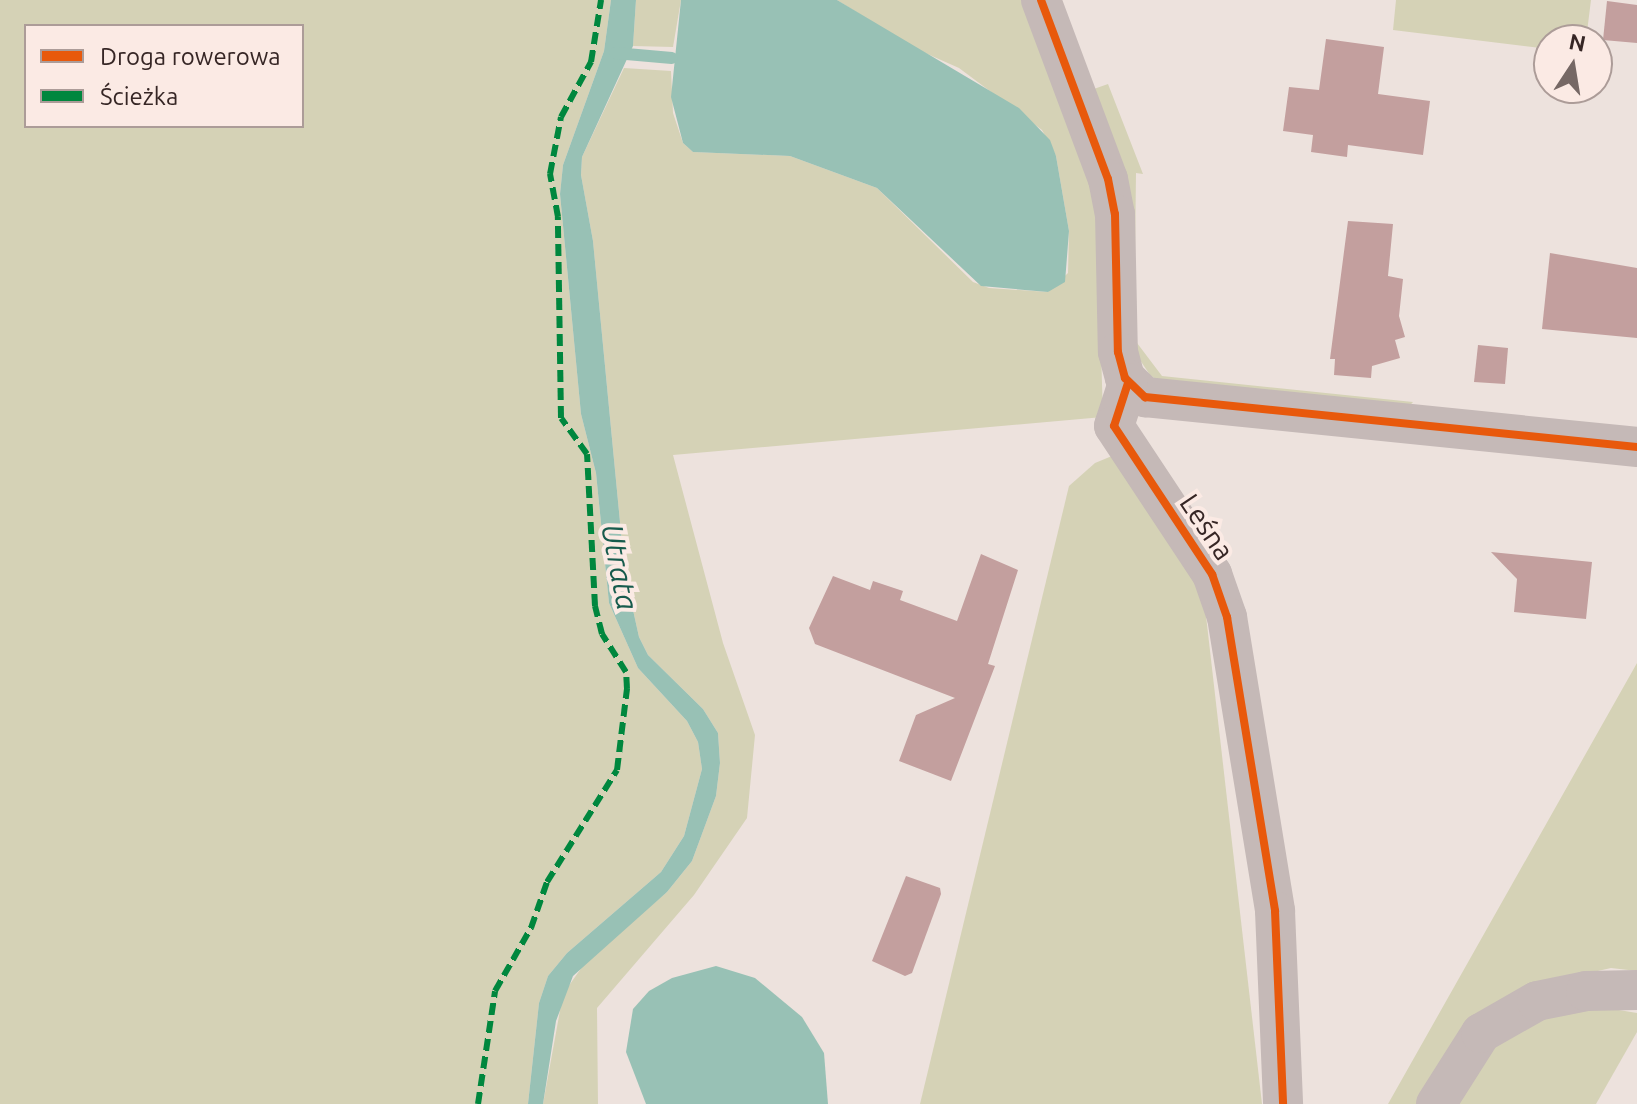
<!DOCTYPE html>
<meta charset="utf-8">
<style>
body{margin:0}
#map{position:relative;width:1637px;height:1104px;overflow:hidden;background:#ede2dd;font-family:Ubuntu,sans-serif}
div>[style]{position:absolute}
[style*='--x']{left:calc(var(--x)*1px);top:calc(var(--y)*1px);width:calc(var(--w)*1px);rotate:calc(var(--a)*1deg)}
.green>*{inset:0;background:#d5d2b6}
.water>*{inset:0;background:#98c1b5}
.stream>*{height:12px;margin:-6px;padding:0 6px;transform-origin:6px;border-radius:6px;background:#98c1b5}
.building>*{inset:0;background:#c39f9e}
.minor>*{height:40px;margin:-20px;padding:0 20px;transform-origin:20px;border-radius:20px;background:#c5b9b7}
.quiet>*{height:6px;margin-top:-3px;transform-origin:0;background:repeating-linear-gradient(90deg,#00873e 0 12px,transparent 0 18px)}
.cycleway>*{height:8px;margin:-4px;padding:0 4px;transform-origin:4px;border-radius:4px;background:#e8590c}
span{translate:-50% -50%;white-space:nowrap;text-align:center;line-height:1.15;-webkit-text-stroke:8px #fbeae4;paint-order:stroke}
.street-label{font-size:28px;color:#362625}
.water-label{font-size:30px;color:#175b4d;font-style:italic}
.legend{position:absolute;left:24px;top:24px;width:280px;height:104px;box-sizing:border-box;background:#fbeae4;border:2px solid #ac9c98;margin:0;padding:10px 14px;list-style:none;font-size:24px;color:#362625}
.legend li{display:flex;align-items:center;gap:16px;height:40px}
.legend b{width:40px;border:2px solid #ac9c98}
.north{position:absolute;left:1533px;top:24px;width:80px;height:80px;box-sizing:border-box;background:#fbeae4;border:2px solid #ac9c98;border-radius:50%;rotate:12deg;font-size:22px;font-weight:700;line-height:32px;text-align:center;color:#362625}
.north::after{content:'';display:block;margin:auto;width:28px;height:36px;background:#766865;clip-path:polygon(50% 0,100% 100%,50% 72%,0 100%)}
</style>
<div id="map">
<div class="green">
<div style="clip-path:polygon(evenodd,0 0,611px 0,604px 51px,563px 165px,560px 194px,581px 414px,596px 473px,609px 603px,638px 668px,687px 721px,698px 742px,702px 769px,684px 836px,661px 872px,567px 953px,548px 976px,539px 1003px,528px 1104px,0 1104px,0 0,26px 26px,302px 26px,302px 126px,26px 126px,26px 26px)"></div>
<div style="clip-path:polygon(636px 0,681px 0,673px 47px,633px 46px)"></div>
<div style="clip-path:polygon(837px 0,1029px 0,1096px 181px,1103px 417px,673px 455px,723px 643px,755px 735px,747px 818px,694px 895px,597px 1008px,598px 1104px,543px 1104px,563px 994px,587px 960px,667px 892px,692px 861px,716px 796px,720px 763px,718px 733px,703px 709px,648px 655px,639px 637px,625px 574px,593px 241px,581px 175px,582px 157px,624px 68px,671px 71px,673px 113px,683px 143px,693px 152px,790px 156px,877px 188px,973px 282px,989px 288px,1048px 292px,1068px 273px,1069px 231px,1056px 156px,1042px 130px,959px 68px,914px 48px)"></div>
<div style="clip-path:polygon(1396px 0,1591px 0,1586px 40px,1549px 40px,1549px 49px,1393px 30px)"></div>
<div style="clip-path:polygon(1108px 84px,1143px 174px,1136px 173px,1134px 339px,1162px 376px,1413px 402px,1403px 413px,1164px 385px,1150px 375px,1134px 351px,1091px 90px)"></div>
<div style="clip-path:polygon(1112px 456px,1202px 581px,1262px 1104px,920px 1104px,1069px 486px,1095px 463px)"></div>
<div style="clip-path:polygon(1637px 663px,1637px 971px,1611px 968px,1558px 980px,1422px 1104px,1388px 1104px)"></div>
<div style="clip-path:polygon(1583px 1004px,1637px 1013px,1637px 1032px,1596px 1104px,1452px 1104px,1496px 1042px,1533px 1019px)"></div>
</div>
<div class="water">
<div style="clip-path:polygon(611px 0,636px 0,633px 46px,582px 157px,581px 175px,593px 241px,625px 574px,639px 637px,648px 655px,703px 709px,718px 733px,720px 763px,716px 796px,692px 861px,667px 892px,573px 976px,556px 1021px,543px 1104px,528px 1104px,539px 1003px,548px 976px,567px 953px,661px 872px,684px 836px,702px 769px,698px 742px,687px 721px,638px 668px,609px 603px,596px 473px,581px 414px,560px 194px,563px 165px,604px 51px)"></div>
<div style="clip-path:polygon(681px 0,837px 0,1019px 108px,1050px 140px,1056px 156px,1069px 231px,1065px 282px,1048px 292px,981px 286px,877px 188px,790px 156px,693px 152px,683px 143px,671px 97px)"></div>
<div style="clip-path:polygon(716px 966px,755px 978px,802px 1017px,824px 1053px,828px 1104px,646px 1104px,626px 1052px,633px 1009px,649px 991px,672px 978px)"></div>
</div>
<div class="stream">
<div style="--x:615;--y:53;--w:57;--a:5"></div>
</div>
<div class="building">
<div style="clip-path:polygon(1607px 1px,1637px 5px,1637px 43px,1603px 40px)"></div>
<div style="clip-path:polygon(1326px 39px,1384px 47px,1378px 94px,1430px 101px,1423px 155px,1348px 145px,1347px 157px,1311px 152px,1313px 135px,1283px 131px,1289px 87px,1319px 90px)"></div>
<div style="clip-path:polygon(1348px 221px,1393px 224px,1388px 276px,1403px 279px,1399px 316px,1405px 337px,1395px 340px,1400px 358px,1372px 366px,1371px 378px,1334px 375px,1335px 359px,1330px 359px)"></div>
<div style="clip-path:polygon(1550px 253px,1637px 268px,1637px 338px,1542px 329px)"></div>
<div style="clip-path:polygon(1478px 345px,1508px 348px,1505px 384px,1474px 382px)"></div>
<div style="clip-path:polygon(1491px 552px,1592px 562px,1586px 619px,1514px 612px,1517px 579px)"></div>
<div style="clip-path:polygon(981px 554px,1018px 570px,988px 664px,995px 666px,951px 781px,899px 761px,916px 715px,955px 698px,815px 644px,809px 628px,833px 576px,870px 590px,873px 581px,903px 591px,900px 600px,957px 621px)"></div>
<div style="clip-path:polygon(906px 876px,940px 888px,941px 894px,912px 973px,905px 976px,872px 961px)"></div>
</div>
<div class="minor">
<div style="--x:1041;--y:0;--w:191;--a:69.5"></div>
<div style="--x:1108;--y:179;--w:36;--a:79"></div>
<div style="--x:1115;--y:214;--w:138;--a:88.8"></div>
<div style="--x:1118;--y:352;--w:27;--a:75"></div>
<div style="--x:1125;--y:378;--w:28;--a:44"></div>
<div style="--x:1145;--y:397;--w:495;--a:5.8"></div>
<div style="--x:1128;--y:383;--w:45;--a:108"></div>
<div style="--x:1114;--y:426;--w:178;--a:56.5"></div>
<div style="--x:1212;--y:574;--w:46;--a:70.8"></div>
<div style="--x:1227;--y:617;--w:298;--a:80.7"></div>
<div style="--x:1275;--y:911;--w:193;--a:87.6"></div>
<div style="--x:1436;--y:1104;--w:84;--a:-57.6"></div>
<div style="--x:1481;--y:1033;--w:64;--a:-29.7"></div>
<div style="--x:1537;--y:1001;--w:50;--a:-11.5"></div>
<div style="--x:1586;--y:991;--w:51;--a:-1.1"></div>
</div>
<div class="quiet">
<div style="--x:478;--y:1104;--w:114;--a:-81.4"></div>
<div style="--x:495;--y:991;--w:73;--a:-60.3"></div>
<div style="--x:531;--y:928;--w:49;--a:-70.8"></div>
<div style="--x:547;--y:882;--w:132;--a:-58"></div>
<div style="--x:617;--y:770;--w:82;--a:-83"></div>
<div style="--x:627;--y:689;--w:17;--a:-93"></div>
<div style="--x:626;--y:672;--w:45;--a:-122.3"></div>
<div style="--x:602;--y:634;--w:29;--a:-104"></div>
<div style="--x:595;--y:606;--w:152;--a:-93"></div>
<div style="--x:587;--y:454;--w:44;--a:-125.8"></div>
<div style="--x:561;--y:418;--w:201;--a:-90.9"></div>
<div style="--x:558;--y:217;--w:44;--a:-100.5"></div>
<div style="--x:550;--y:174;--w:58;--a:-79.1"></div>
<div style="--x:561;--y:117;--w:63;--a:-61.4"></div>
<div style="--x:591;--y:62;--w:63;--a:-80.8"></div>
</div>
<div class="cycleway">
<div style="--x:1041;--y:0;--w:191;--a:69.5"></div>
<div style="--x:1108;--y:179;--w:36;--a:79"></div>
<div style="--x:1115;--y:214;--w:138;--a:88.8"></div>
<div style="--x:1118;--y:352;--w:27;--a:75"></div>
<div style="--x:1125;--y:378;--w:28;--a:44"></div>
<div style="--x:1145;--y:397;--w:495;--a:5.8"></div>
<div style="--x:1128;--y:383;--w:45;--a:108"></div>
<div style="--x:1114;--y:426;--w:178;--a:56.5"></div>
<div style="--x:1212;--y:574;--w:46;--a:70.8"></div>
<div style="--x:1227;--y:617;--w:298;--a:80.7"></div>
<div style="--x:1275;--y:911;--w:193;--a:87.6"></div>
</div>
<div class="street-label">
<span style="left:1207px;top:527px;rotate:56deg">Leśna</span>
</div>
<div class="water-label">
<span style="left:620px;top:567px;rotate:79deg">Utrata</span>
</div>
<ul class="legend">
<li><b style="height:10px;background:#e8590c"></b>Droga rowerowa</li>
<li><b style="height:10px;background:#00873e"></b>Ścieżka</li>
</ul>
<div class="north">N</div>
</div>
